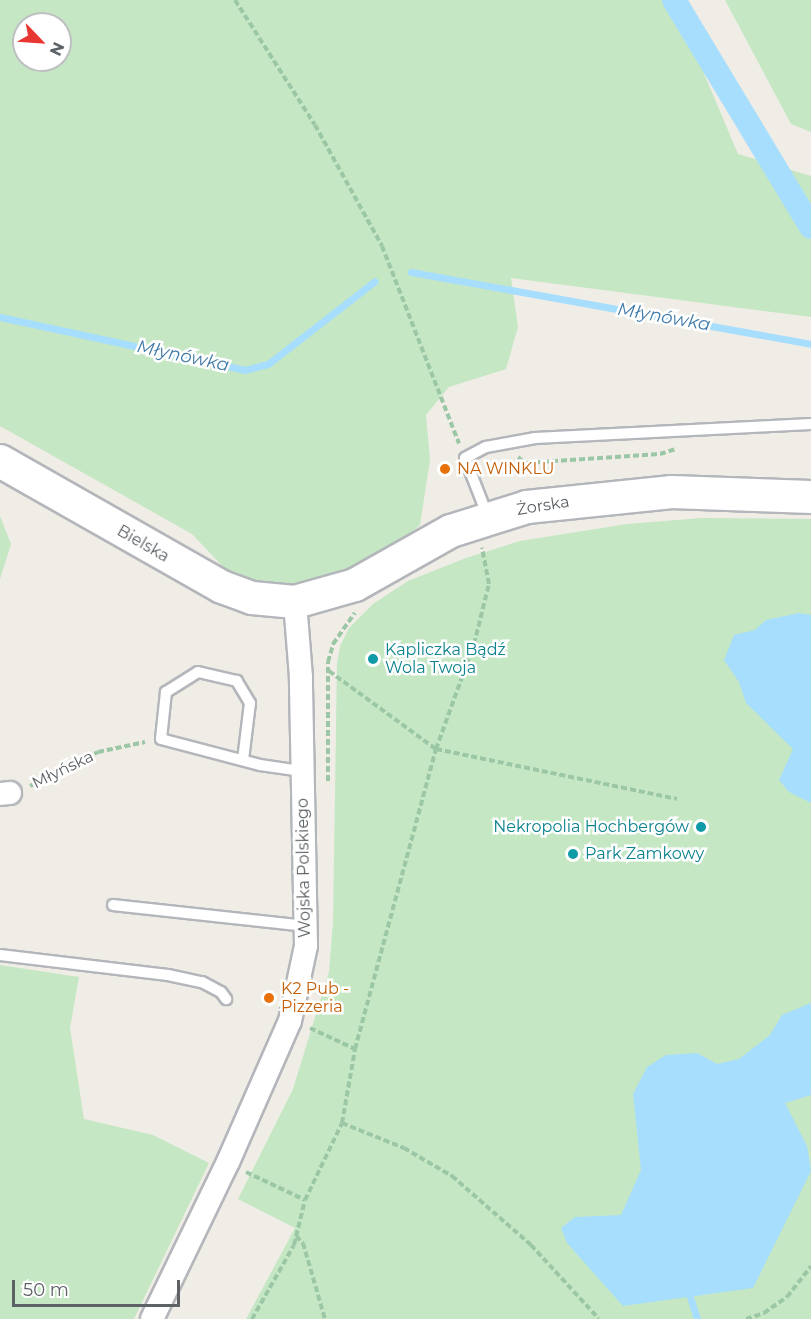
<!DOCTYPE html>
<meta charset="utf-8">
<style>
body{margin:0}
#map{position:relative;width:811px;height:1319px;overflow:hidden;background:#efede6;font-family:Montserrat,sans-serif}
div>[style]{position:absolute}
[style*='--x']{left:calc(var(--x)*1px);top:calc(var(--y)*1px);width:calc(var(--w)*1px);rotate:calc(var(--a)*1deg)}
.green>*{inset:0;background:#c5e7c3}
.water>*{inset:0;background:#a7defe}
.stream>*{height:7px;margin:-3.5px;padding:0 3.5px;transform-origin:3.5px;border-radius:3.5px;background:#a7defe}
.canal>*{height:24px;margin:-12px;padding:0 12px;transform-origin:12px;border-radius:12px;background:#a7defe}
.path>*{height:4px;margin-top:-2px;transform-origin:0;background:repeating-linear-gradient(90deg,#9cc7a6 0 6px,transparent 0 9px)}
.roads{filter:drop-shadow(2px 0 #b3b6ba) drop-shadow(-2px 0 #b3b6ba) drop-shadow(0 2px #b3b6ba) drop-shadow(0 -2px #b3b6ba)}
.lane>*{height:10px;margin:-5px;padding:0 5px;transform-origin:5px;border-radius:5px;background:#fff}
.street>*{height:22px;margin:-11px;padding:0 11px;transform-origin:11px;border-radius:11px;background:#fff}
.secondary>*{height:32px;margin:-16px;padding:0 16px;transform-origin:16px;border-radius:16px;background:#fff}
.dots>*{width:16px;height:16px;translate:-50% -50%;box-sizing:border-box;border:3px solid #fff;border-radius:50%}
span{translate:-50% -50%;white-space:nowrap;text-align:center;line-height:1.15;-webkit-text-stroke:5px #fff;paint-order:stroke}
.food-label{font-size:16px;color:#c56008}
.left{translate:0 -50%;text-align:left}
.street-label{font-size:16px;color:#5d6266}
.culture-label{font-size:16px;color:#0d838f}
.right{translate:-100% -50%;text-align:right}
.water-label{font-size:18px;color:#407aa8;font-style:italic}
.north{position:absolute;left:12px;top:12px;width:60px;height:60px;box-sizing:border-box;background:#fff;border:2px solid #bec0c2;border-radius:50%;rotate:115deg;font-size:16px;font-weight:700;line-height:24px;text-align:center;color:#5d6266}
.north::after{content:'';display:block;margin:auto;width:21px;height:27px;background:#e83633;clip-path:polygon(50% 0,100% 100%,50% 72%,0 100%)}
.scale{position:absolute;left:12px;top:1280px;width:168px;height:27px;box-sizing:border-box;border:3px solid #5d6266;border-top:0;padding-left:8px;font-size:18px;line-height:21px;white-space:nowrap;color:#5d6266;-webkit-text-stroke:4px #fff;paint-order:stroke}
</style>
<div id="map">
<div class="green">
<div style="clip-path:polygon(evenodd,0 0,673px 0,738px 154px,811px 176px,811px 317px,511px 278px,518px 327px,506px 369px,449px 387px,426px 415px,430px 460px,420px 525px,399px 544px,348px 573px,321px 580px,283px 584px,254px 581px,228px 572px,192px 534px,0 426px,0 0,24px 24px,60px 24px,60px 60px,24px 60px,24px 24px)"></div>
<div style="clip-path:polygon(725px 0,811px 0,811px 132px,791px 124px)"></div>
<div style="clip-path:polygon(0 516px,11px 544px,0 579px)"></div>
<div style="clip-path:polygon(702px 518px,811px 519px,811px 1319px,246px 1319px,295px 1228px,238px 1199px,293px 1089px,329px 972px,333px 922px,337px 664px,340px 646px,349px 628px,373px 604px,408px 581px,466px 558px,520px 541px,627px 524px)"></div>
<div style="clip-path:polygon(0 965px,79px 977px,70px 1028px,84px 1119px,153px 1135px,209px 1163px,134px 1319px,0 1319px)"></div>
</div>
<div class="water">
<div style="clip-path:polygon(799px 613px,811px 615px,811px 803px,789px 792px,779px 780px,793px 749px,746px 703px,739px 682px,724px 660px,734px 635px,755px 630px,766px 620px)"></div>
<div style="clip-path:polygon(811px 1003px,811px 1095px,785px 1103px,807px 1146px,811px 1171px,753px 1288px,623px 1306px,567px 1243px,561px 1228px,575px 1217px,621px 1215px,641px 1170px,633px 1094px,647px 1067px,666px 1055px,697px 1053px,717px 1064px,739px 1059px,770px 1035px,782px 1015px)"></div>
</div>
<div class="stream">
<div style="--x:411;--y:272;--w:406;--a:10.2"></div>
<div style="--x:0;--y:317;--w:251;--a:12.2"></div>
<div style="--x:245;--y:370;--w:24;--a:-15"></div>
<div style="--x:268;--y:364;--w:135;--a:-37.8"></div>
<div style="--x:690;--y:1297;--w:23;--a:72"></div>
</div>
<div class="canal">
<div style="--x:674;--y:0;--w:265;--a:58.9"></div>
</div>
<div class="path">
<div style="--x:235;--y:0;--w:148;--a:57.4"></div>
<div style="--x:315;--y:125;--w:138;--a:61"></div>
<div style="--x:382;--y:246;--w:212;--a:68.7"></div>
<div style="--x:518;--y:457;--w:9;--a:41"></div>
<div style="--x:525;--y:463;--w:135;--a:-3.8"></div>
<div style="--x:660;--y:454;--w:16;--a:-18"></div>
<div style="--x:329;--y:671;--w:132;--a:36.1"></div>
<div style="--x:436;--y:749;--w:246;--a:11.7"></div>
<div style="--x:328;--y:781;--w:119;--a:-90"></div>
<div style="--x:328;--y:662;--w:19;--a:-74"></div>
<div style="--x:333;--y:644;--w:38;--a:-55"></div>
<div style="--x:30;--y:786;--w:76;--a:-26.6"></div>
<div style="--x:98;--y:752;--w:48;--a:-12"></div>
<div style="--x:310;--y:1028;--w:50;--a:25"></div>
<div style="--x:342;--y:1123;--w:75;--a:-80"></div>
<div style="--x:355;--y:1049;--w:311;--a:-74.9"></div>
<div style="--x:436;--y:749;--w:112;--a:-70.1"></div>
<div style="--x:474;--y:644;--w:62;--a:-76"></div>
<div style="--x:489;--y:584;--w:37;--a:-101"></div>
<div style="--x:246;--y:1172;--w:65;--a:25.4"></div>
<div style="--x:296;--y:1236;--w:10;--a:45"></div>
<div style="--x:303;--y:1243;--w:79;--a:73.9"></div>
<div style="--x:252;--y:1319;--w:85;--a:-60.4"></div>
<div style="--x:294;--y:1245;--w:46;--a:-76.3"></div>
<div style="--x:305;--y:1200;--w:85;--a:-64.3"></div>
<div style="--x:342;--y:1123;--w:67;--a:22"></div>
<div style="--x:404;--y:1148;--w:56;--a:30.3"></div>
<div style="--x:452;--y:1176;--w:105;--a:41.1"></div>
<div style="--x:531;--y:1245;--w:100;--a:47.4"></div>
<div style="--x:746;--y:1319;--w:19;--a:-18"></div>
<div style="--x:764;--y:1313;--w:28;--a:-35"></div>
<div style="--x:787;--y:1297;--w:39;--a:-52"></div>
</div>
<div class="roads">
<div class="lane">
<div style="--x:488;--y:517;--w:63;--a:-111.3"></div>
<div style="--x:465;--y:458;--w:24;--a:-28"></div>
<div style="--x:486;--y:447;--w:50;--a:-10.4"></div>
<div style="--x:535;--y:438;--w:276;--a:-2.9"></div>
<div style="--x:243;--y:760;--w:57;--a:-83"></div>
<div style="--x:250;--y:703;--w:26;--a:-121"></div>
<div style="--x:237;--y:681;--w:40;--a:-167"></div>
<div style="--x:198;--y:672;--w:38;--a:148"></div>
<div style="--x:166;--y:692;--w:47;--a:96.1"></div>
<div style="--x:161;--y:739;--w:102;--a:14.7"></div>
<div style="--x:260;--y:765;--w:41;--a:8.3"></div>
<div style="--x:113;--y:905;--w:194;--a:6.2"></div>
<div style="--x:0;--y:955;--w:169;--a:6.8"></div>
<div style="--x:168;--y:975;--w:35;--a:12"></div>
<div style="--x:202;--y:982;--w:21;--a:28"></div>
<div style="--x:221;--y:992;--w:9;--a:54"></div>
</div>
<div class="street">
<div style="--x:0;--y:794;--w:10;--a:-6"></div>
<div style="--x:152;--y:1319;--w:174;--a:-64.2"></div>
<div style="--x:228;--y:1162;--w:154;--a:-66.3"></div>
<div style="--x:290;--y:1021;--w:77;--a:-78"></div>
<div style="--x:306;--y:946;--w:269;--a:-91.1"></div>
<div style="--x:301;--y:677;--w:75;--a:-94.6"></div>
</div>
<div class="secondary">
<div style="--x:0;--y:461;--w:255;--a:29.6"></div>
<div style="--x:222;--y:587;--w:32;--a:20"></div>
<div style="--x:252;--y:598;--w:43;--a:5.3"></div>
<div style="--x:295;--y:602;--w:62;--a:-15.8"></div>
<div style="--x:355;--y:585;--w:110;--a:-29.4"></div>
<div style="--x:451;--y:531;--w:80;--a:-17.5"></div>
<div style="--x:527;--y:507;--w:146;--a:-5.9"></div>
<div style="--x:672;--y:492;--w:139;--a:2.1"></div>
</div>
</div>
<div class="dots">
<div style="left:445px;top:469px;background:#e8710a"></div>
<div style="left:373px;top:659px;background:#0f9aa8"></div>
<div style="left:701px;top:827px;background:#0f9aa8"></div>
<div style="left:573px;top:854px;background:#0f9aa8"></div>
<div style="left:269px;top:998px;background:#e8710a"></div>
</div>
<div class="food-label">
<span class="left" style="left:457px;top:469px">NA WINKLU</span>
<span class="left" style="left:281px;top:998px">K2 Pub -<br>Pizzeria</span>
</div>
<div class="street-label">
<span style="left:543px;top:506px;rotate:-9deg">Żorska</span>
<span style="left:143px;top:544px;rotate:30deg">Bielska</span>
<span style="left:63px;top:770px;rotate:-26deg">Młyńska</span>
<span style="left:304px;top:868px;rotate:-91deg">Wojska Polskiego</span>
</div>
<div class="culture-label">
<span class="left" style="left:385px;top:659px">Kapliczka Bądź<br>Wola Twoja</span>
<span class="right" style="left:689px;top:827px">Nekropolia Hochbergów</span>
<span class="left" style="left:585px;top:854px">Park Zamkowy</span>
</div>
<div class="water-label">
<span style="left:664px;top:317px;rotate:10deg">Młynówka</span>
<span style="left:183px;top:356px;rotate:12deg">Młynówka</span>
</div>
<div class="north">N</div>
<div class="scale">50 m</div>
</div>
